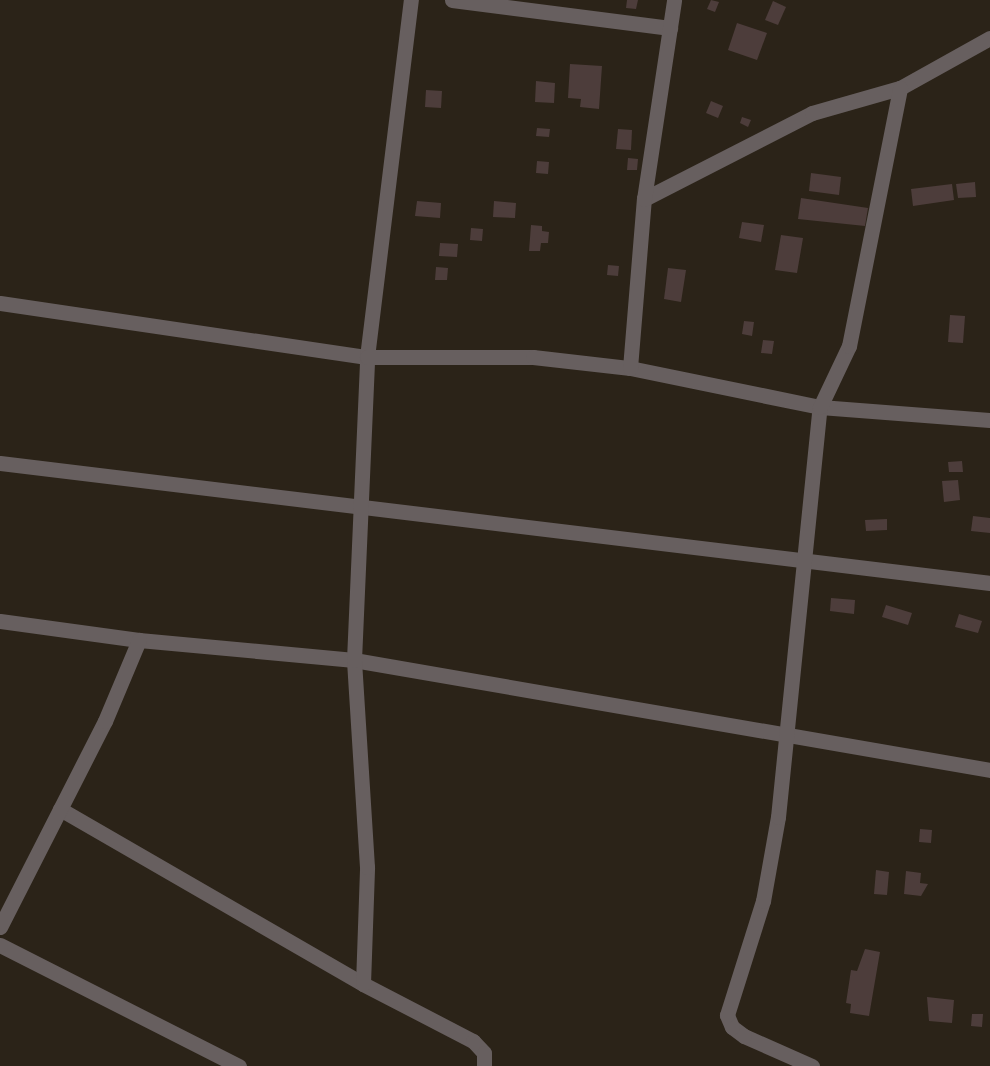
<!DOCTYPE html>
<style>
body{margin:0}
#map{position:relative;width:990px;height:1066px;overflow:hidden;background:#2b2318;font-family:"Work Sans",sans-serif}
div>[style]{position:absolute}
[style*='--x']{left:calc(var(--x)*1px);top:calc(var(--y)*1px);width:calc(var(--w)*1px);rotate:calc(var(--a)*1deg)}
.building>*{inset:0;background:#4d3d3b}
.minor>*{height:15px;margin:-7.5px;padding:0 7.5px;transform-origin:7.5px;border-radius:7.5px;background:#675f5f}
span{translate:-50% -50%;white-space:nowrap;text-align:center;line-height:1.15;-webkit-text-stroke:5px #110d08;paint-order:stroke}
</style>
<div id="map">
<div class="building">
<div style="clip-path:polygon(627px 0,638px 0,636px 9px,626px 8px)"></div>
<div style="clip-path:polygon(711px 0,719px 2px,715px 12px,707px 9px)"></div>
<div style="clip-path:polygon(773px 1px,786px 7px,778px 25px,765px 20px)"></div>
<div style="clip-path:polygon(737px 23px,767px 33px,757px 60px,728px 50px)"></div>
<div style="clip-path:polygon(570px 64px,602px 66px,599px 109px,580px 107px,581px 99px,568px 98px)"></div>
<div style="clip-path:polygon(536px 81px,555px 83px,554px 103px,535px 102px)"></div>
<div style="clip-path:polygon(426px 90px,442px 91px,441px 108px,425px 107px)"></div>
<div style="clip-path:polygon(711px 101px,723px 106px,718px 118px,706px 113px)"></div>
<div style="clip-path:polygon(742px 117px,751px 120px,748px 127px,740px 123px)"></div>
<div style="clip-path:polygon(537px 128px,550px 129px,549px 137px,536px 136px)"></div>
<div style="clip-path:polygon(618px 129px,632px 130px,631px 150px,616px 149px)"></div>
<div style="clip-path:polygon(628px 158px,638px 159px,637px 170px,627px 170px)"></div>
<div style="clip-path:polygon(537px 161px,549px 162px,548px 174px,536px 173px)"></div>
<div style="clip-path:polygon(811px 173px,841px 177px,839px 195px,809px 191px)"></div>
<div style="clip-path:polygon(975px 182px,976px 197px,958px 198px,956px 184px)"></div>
<div style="clip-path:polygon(952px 184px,954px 200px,913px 206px,911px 189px)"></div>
<div style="clip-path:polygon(801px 198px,868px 208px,865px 226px,798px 219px)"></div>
<div style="clip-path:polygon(417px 201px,441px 203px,440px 218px,415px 216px)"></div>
<div style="clip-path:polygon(494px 201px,516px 203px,515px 218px,493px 217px)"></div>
<div style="clip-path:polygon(742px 222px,764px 225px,761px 242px,739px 238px)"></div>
<div style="clip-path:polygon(531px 225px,542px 226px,542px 231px,549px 232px,548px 243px,541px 243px,540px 251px,529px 251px)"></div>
<div style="clip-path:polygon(471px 228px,483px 229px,482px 241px,470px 240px)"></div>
<div style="clip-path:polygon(781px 235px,803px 238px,797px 273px,775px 270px)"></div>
<div style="clip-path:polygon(440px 243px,458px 244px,457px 257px,439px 256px)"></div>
<div style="clip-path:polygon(608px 265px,619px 266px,618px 276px,607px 275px)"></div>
<div style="clip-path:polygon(436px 267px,448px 268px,447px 280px,435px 280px)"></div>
<div style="clip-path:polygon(668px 268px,686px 270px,681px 302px,664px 299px)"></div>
<div style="clip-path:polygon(950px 315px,965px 316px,963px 343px,948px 342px)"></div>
<div style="clip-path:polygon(744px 321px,754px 322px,752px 336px,742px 334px)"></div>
<div style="clip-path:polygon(763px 340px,774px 341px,772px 354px,761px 353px)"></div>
<div style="clip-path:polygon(962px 461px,963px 472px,949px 472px,948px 462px)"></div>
<div style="clip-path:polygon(958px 480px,960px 500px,944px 502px,942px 481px)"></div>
<div style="clip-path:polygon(973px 516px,990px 518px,990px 533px,971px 531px)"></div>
<div style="clip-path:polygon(887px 519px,887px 530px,866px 531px,865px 520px)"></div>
<div style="clip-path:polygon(831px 598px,855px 600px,854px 614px,830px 611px)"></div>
<div style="clip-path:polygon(886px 605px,912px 613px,908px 625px,882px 617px)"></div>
<div style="clip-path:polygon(959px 614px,982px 621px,978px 633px,955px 627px)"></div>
<div style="clip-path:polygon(920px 829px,932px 830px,931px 843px,919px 842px)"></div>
<div style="clip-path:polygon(876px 870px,889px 872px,887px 895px,874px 894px)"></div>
<div style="clip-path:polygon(906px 871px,921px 873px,920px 883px,928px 884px,921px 896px,904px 894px)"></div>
<div style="clip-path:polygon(865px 949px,880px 952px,869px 1016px,850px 1013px,851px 1004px,846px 1003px,851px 970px,857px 971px)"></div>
<div style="clip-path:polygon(927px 997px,954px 1000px,952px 1023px,929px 1021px)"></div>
<div style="clip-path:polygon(972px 1014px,983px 1014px,982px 1027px,971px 1026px)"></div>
</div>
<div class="minor">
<div style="--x:452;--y:0;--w:220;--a:7.3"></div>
<div style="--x:644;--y:199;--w:189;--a:-27.1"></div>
<div style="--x:812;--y:113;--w:91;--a:-15.9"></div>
<div style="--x:900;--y:88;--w:103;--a:-29.1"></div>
<div style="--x:0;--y:303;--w:371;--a:8.4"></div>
<div style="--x:367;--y:357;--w:360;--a:-83"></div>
<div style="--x:630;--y:368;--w:194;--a:11.6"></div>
<div style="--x:820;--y:407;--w:170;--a:4.4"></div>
<div style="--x:0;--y:463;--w:997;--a:6.91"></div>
<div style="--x:0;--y:621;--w:140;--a:7.8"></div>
<div style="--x:139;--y:640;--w:216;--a:5.3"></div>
<div style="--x:354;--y:660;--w:645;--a:9.81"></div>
<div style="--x:60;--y:809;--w:350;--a:30"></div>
<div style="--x:363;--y:984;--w:124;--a:27.4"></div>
<div style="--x:473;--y:1041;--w:16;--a:47"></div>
<div style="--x:484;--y:1053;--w:13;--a:90"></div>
<div style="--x:0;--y:927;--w:231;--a:-63"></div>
<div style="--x:105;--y:721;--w:88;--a:-67.2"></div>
<div style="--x:0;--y:945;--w:268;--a:26.9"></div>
<div style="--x:363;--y:984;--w:117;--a:-88"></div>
<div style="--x:367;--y:867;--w:207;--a:-93.6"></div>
<div style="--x:354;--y:660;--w:303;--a:-87.5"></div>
<div style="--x:367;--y:357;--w:166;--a:0"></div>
<div style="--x:533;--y:357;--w:98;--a:6.5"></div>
<div style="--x:630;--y:368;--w:170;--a:-85.3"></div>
<div style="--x:644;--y:199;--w:201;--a:-81.4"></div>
<div style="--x:812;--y:1066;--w:74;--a:-156.2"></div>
<div style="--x:744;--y:1036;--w:15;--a:-143"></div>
<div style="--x:732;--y:1027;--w:13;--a:-113"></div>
<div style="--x:727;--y:1015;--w:120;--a:-72.5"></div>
<div style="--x:763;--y:901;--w:85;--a:-79.9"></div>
<div style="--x:778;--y:817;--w:412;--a:-84.2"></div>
<div style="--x:820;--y:407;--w:68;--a:-64.6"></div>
<div style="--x:849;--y:346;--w:263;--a:-78.8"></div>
</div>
</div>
